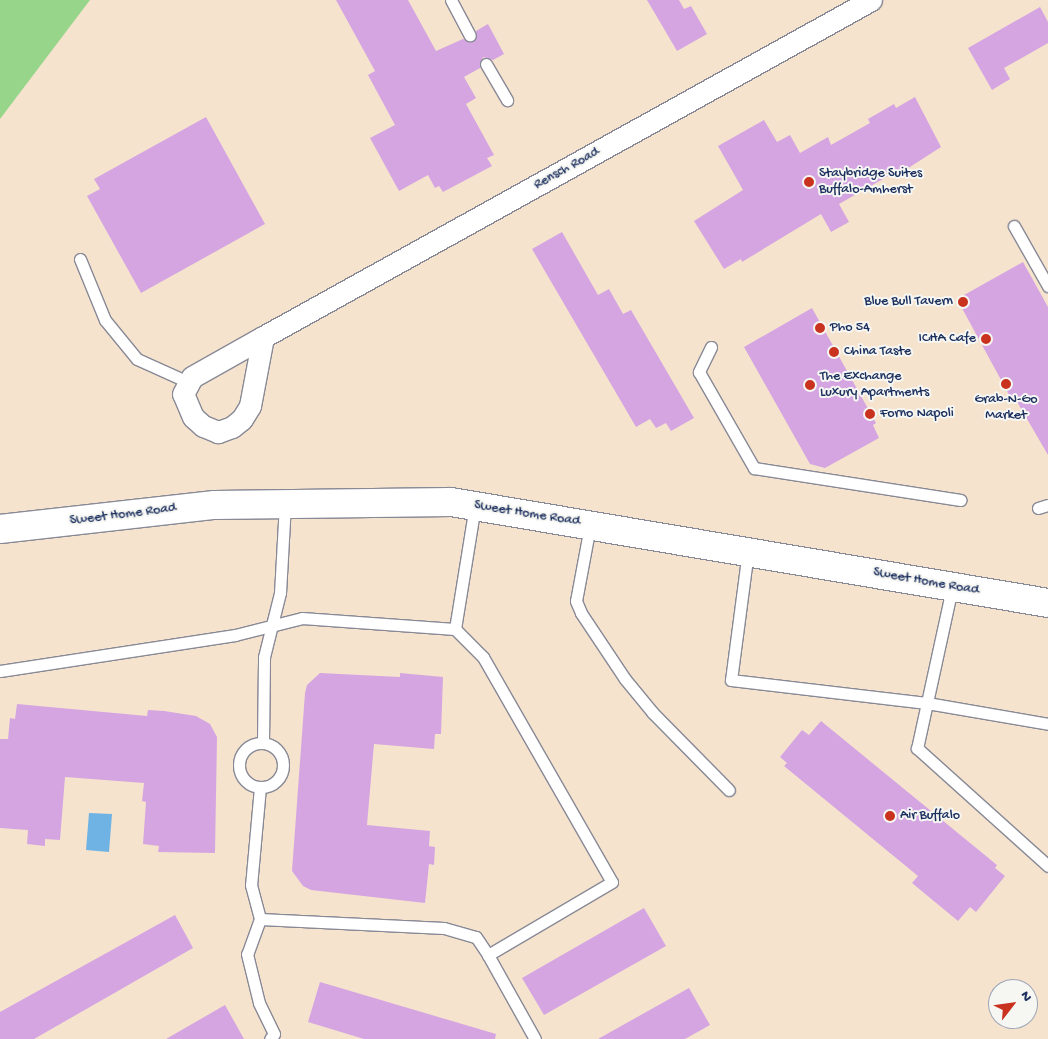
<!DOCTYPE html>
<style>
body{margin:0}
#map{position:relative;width:1048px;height:1039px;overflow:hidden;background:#f5e3ce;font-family:"Gochi Hand",sans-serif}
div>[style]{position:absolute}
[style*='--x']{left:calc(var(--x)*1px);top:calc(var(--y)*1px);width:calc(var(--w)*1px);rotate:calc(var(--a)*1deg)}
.green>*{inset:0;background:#97d58a}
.water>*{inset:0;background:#6fb2e4}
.building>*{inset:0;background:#d5a5e2}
.roads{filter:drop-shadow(1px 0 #888996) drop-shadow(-1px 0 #888996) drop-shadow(0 1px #888996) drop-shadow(0 -1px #888996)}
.lane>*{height:11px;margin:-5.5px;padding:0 5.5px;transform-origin:5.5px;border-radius:5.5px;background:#fff}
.lane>.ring{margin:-5.5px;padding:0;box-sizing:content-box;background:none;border:11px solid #fff;border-radius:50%}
.street>*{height:21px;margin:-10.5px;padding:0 10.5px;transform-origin:10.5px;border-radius:10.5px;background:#fff}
.secondary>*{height:28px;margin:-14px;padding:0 14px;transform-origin:14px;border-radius:14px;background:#fff}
.dots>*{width:14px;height:14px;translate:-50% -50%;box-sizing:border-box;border:2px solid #f6f6f2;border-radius:50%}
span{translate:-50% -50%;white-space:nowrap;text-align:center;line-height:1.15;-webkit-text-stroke:4px #f6f6f2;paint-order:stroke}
.street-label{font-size:14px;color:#1b2f5e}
.poi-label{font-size:14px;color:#1b2f5e}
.left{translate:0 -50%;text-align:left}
.right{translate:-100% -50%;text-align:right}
.north{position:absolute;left:988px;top:979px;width:50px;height:50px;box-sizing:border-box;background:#f6f6f2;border:1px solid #9ea6b7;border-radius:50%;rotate:60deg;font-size:14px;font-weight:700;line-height:20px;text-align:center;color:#1b2f5e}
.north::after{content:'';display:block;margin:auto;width:18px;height:22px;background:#c8321e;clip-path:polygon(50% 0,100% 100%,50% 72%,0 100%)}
</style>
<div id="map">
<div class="green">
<div style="clip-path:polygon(0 0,90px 0,0 119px)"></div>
</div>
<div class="water">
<div style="clip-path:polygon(89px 813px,112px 814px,109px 852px,86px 850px)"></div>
</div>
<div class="building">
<div style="clip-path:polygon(336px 0,408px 0,436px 51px,463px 39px,473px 42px,476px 31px,488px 24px,504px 54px,493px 60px,483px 57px,480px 68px,464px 77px,476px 98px,466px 104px,494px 155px,487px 158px,492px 166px,443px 192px,439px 186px,435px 188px,428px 175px,399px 191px,370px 138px,395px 125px,368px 75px,375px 71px)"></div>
<div style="clip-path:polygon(647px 0,679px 0,684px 9px,691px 6px,707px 34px,677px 51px)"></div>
<div style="clip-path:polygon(1040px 7px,1048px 22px,1048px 43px,1004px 68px,1010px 79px,992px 90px,968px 48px)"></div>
<div style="clip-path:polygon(915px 97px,941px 147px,899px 174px,897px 171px,839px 204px,849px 222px,831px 232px,821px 214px,742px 262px,741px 259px,724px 269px,694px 221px,743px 190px,718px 146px,764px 120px,777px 142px,790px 135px,800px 153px,828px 137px,831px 145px,870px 123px,868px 119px,894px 104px,896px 108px)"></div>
<div style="clip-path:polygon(206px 117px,265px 224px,141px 293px,87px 196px,100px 189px,94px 179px)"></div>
<div style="clip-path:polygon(562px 232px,598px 295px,609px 289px,623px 314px,631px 310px,694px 418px,671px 431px,666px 423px,656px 428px,650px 419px,636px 427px,532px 249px)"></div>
<div style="clip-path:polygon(1023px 262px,1048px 307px,1048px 455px,1016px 400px,1013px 402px,957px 299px)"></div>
<div style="clip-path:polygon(812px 308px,876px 423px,873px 425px,879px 438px,825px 468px,810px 464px,744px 347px)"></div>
<div style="clip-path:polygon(320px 673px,400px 677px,400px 673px,443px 677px,441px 734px,435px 734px,434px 749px,374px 744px,367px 825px,430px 831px,429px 846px,435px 847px,434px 865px,429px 864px,425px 903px,311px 890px,303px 886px,292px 871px,305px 693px,307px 685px)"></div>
<div style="clip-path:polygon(17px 704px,147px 716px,148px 710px,164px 711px,196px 716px,210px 724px,217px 737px,215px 853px,158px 852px,159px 846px,143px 844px,146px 802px,142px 801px,144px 783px,65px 777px,60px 840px,45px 839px,45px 846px,27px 844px,28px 830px,0 828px,0 739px,8px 739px,10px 718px,15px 719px)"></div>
<div style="clip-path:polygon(821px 721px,997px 865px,995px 868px,1005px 876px,976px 912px,970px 907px,958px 921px,912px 883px,918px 876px,784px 766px,787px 763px,780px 757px,802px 730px,809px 735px)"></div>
<div style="clip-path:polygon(644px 908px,666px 946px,544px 1015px,522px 978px)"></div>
<div style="clip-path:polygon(175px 915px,193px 948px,34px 1039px,0 1039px,0 1012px)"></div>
<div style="clip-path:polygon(320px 982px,496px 1034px,495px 1039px,364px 1039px,308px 1022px)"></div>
<div style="clip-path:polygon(689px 988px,710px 1025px,685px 1039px,598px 1039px)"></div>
<div style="clip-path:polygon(225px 1005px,244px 1039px,166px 1039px)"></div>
</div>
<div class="roads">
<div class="lane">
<div style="--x:451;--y:0;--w:40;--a:62"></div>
<div style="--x:486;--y:64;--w:42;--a:59.7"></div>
<div style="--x:1014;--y:226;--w:69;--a:60.5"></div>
<div style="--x:80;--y:259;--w:66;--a:67.7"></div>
<div style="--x:105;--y:320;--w:50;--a:50.6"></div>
<div style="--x:137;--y:359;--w:56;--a:24.3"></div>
<div style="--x:711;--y:347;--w:28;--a:116"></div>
<div style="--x:699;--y:372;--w:111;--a:60.2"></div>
<div style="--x:754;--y:468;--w:209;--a:8.8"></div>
<div style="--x:1038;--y:508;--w:10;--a:-17"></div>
<div style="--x:590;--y:526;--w:76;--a:100.6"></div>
<div style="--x:576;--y:601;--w:13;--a:67"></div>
<div style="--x:581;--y:613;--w:79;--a:56.3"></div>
<div style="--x:625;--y:679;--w:44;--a:50.5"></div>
<div style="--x:653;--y:713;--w:108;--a:45.4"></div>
<div style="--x:748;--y:551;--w:130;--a:97.5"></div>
<div style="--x:731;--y:680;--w:197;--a:6.7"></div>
<div style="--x:927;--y:703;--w:123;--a:9.8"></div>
<div style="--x:952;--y:588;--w:164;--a:102.3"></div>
<div style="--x:917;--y:748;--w:176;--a:42"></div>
<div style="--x:455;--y:629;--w:125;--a:-80.8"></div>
<div style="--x:0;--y:671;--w:238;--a:-8.7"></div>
<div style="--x:235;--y:635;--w:69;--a:-14.2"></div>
<div style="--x:302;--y:618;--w:153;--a:4.1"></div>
<div style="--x:455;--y:629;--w:40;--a:45"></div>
<div style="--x:483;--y:657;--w:259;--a:60.2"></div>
<div style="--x:612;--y:882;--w:144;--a:149.5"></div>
<div style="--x:488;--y:955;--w:96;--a:60.8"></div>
<div style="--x:263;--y:743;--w:86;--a:-89.3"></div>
<div style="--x:264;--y:657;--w:66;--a:-76"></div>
<div style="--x:280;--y:593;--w:89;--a:-86.8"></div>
<div class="ring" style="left:239px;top:743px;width:33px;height:33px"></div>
<div style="--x:260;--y:787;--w:98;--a:95.2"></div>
<div style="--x:251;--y:885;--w:35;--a:75"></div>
<div style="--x:260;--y:919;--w:37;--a:110"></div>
<div style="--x:247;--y:954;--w:50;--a:76.2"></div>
<div style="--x:259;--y:1003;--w:34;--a:64"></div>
<div style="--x:274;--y:1034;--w:6;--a:129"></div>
<div style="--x:260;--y:919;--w:184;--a:2.8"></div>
<div style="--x:444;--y:928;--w:33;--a:16"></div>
<div style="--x:476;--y:937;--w:22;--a:56"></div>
</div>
<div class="street">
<div style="--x:263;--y:337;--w:70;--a:100.7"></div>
<div style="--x:250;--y:406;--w:15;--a:122"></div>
<div style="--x:242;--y:419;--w:13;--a:141"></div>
<div style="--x:232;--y:427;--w:15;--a:160"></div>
<div style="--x:218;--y:432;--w:16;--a:-158"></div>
<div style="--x:203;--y:426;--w:13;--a:-138"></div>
<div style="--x:193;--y:417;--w:25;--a:-113"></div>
<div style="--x:183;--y:394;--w:19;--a:-62"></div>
<div style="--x:192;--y:377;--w:81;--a:-29.4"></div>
<div style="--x:263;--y:337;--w:695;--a:-29"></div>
</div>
<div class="secondary">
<div style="--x:0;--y:529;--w:216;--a:-6.4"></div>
<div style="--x:215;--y:505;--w:236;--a:-0.7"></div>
<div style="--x:451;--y:502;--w:605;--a:9.6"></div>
</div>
</div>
<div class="dots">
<div style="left:809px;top:182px;background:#c8321e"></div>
<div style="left:963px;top:302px;background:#c8321e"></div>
<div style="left:820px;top:328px;background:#c8321e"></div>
<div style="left:986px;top:339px;background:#c8321e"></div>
<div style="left:834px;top:352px;background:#c8321e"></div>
<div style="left:1006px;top:384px;background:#c8321e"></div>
<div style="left:810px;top:385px;background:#c8321e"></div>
<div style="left:870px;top:414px;background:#c8321e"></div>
<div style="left:890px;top:816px;background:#c8321e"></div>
</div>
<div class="street-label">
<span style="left:567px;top:169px;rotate:-29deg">Rensch Road</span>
<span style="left:527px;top:514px;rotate:9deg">Sweet Home Road</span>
<span style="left:123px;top:515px;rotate:-7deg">Sweet Home Road</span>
<span style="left:926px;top:582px;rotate:10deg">Sweet Home Road</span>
</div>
<div class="poi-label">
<span class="left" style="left:819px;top:182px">Staybridge Suites<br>Buffalo-Amherst</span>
<span class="right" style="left:953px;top:302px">Blue Bull Tavern</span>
<span class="left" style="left:830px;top:328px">Pho 54</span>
<span class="right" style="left:976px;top:339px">ICHA Cafe</span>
<span class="left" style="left:844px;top:352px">China Taste</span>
<span class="left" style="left:820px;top:385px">The Exchange<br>Luxury Apartments</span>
<span style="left:1006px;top:408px">Grab-N-Go<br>Market</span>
<span class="left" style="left:880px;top:414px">Forno Napoli</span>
<span class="left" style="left:900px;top:816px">Air Buffalo</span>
</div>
<div class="north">N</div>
</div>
